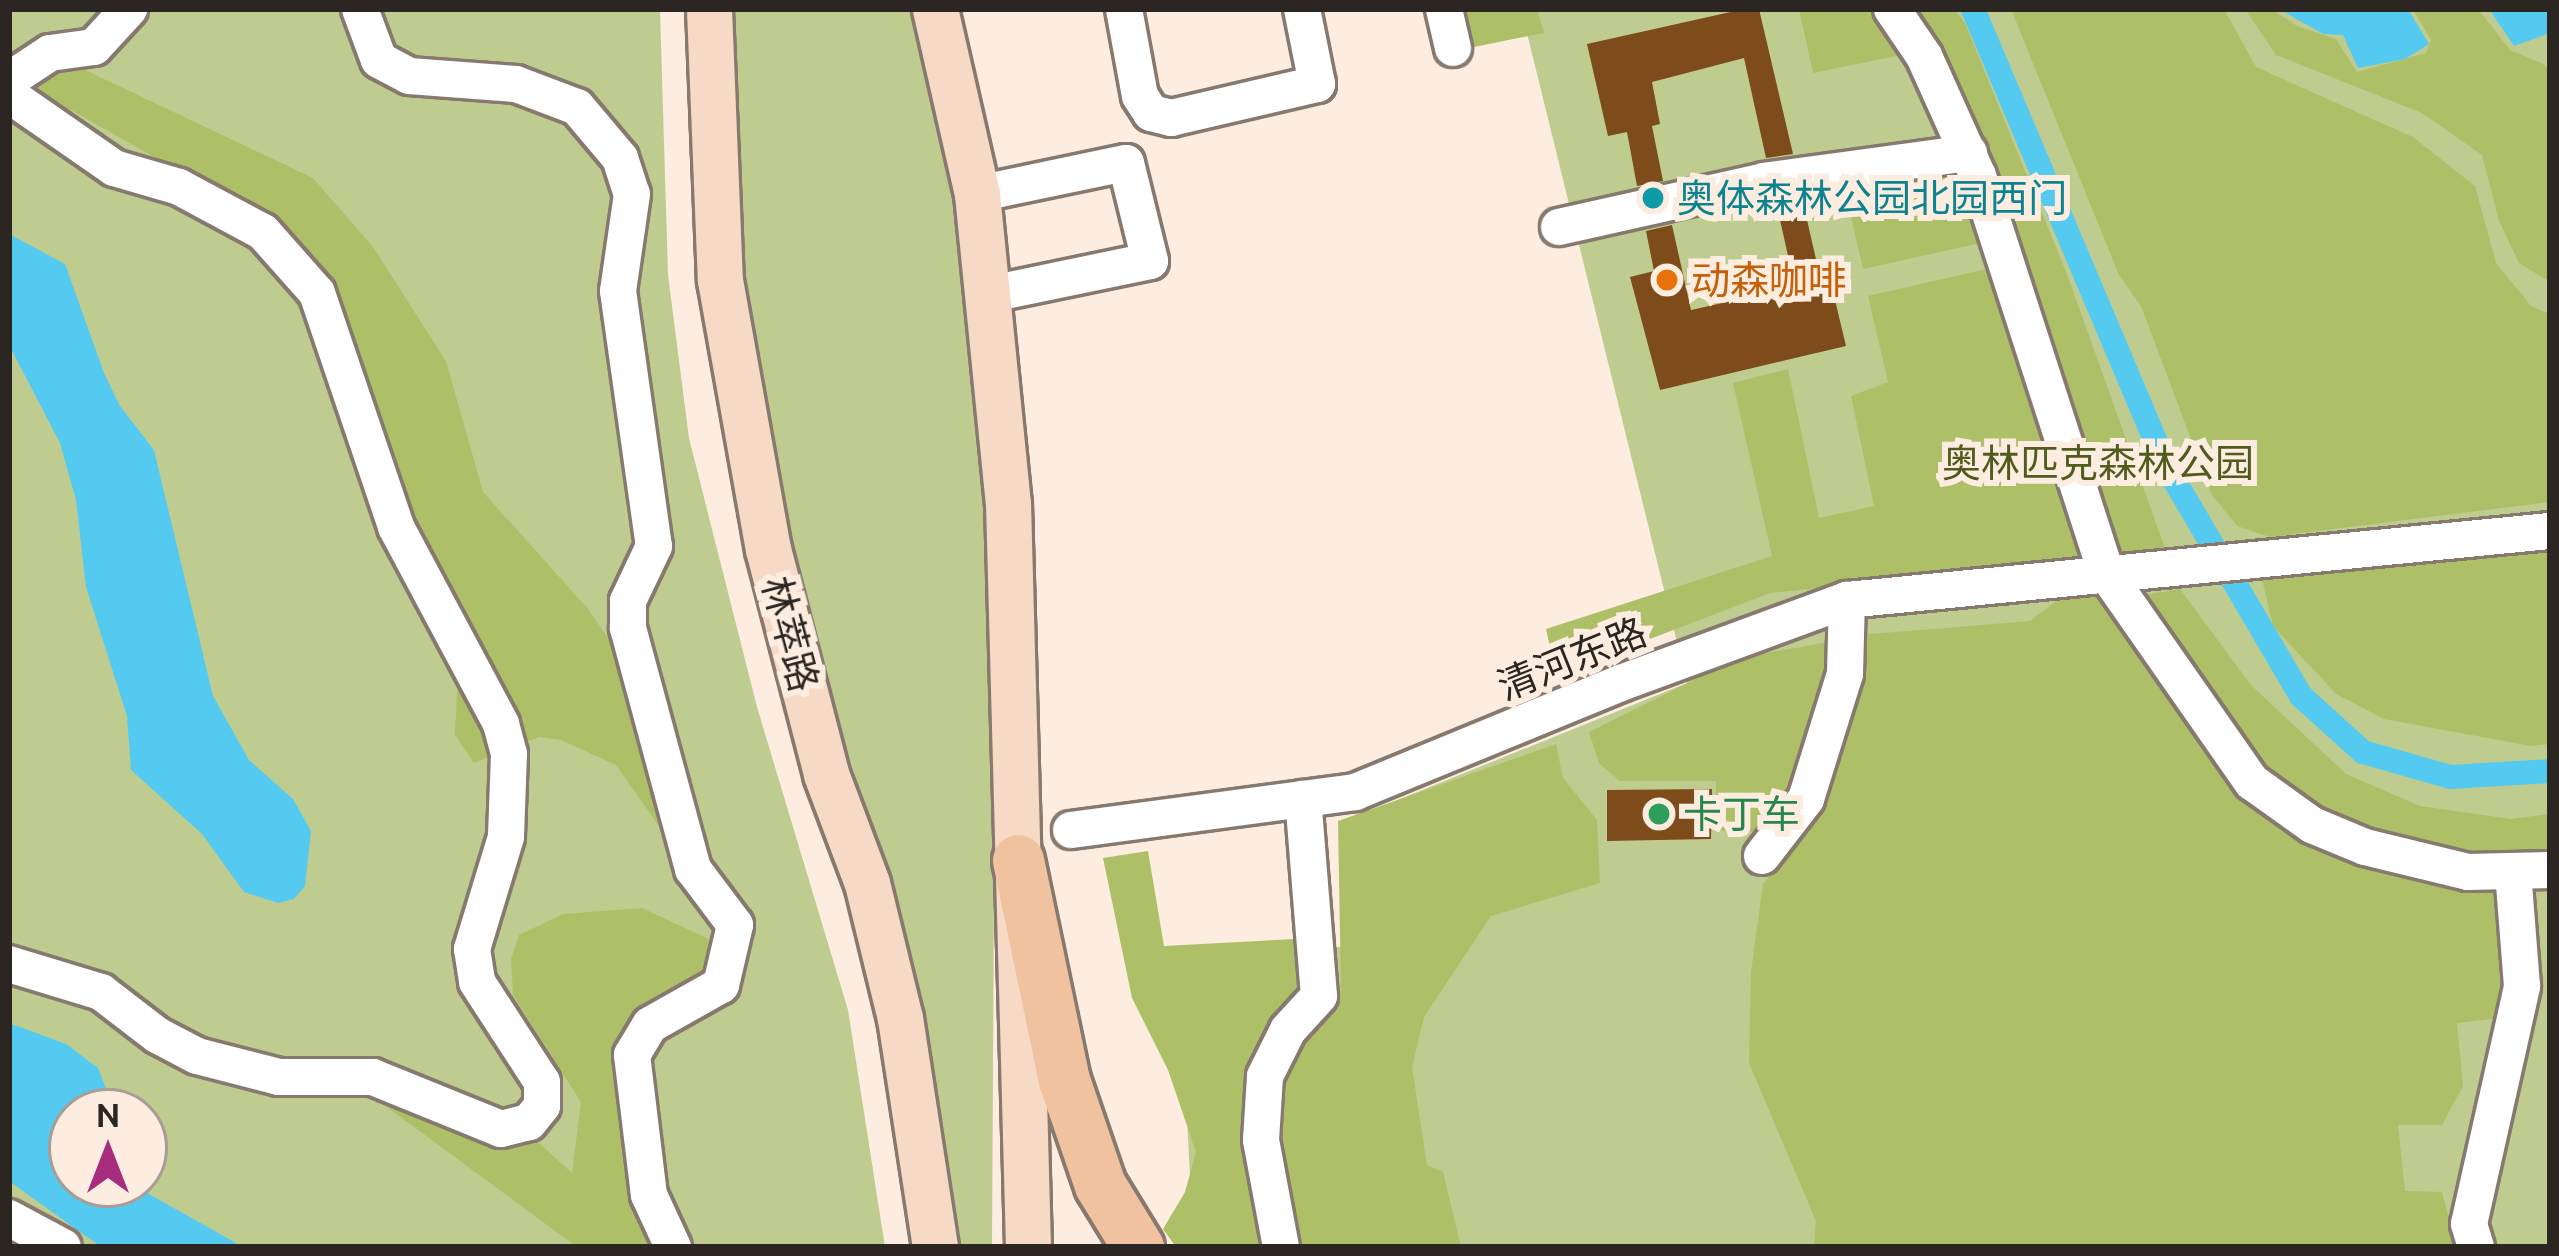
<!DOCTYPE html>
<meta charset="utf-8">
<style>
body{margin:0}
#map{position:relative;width:2559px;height:1256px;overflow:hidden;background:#fdede1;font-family:Ubuntu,"Noto Sans SC",sans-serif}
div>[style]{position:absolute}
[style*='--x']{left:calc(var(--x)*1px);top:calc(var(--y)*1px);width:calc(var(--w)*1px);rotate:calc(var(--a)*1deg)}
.green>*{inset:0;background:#becc90}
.forest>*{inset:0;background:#adc067}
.water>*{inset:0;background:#55caf0}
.canal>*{height:24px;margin:-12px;padding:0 12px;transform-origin:12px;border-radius:12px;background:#55caf0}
.building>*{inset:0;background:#7e4b1a}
.roads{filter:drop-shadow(3px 0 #87796e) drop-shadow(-3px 0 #87796e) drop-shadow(0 3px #87796e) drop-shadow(0 -3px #87796e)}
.minor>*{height:36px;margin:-18px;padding:0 18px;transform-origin:18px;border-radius:18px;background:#fff}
.major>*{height:45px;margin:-22.5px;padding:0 22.5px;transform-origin:22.5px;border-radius:22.5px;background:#f6dac6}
.highway>*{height:51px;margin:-25.5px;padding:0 25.5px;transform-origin:25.5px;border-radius:25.5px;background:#f0c2a0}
.dots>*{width:33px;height:33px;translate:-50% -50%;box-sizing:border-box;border:6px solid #fdede1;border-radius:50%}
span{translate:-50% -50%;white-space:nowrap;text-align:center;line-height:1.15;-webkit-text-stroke:12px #fdede1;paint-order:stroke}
.culture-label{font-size:39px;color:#0d838f}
.left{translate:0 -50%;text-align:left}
.food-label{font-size:39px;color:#c56008}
.park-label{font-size:39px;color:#505c1d}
.street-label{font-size:39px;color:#2c2622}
.leisure-label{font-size:39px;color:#27864d}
.frame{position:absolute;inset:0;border:12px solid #2c2622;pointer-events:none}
.north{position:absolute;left:48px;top:1088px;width:120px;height:120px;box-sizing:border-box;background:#fdede1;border:3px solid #a99d95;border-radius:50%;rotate:0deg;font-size:33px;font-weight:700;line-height:48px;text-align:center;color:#2c2622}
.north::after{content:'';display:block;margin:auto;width:42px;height:54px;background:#a82c7d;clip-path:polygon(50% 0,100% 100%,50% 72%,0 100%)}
</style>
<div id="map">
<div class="green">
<div style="clip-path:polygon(evenodd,9px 9px,660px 9px,668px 275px,689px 438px,757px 707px,848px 1010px,885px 1247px,9px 1247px,9px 9px,72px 1112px,144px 1112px,144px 1184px,72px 1184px,72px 1112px)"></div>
<div style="clip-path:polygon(730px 9px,911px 9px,954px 170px,987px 421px,995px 707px,992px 1247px,956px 1247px,892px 884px,842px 737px,782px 521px,751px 357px)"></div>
<div style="clip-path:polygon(1521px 9px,2550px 9px,2550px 1247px,1242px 1247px,1191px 1195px,1178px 947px,1353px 947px,1358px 816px,1687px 683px)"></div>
</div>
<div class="forest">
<div style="clip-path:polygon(1466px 9px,1537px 9px,1544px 33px,1474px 47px)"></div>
<div style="clip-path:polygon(1799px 9px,1877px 9px,1906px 54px,1813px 73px)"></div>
<div style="clip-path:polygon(1901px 9px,1954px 9px,1965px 23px,2068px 277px,2166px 551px,2110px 557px)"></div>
<div style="clip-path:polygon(2011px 9px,2224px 9px,2256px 67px,2413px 137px,2475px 186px,2496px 263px,2531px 306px,2550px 314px,2550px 502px,2270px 537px,2237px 526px,2212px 495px,2141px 306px,2119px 275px)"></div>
<div style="clip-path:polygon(2245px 9px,2271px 9px,2297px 26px,2336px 39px,2357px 72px,2426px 53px,2431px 40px,2413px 9px,2478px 9px,2510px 50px,2544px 64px,2550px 72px,2550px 282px,2519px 263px,2499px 221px,2482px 155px,2422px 113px,2276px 55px)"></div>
<div style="clip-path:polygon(64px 60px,313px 178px,373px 247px,446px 361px,483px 492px,588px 609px,617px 651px,666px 836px,616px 765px,561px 740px,539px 737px,474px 763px,455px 735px,457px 692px,479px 656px,430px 566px,343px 324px,305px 319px,265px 253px,250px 211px,23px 83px)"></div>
<div style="clip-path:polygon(1956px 188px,1980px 243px,1863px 269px,1849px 208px)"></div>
<div style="clip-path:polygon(1991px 268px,2023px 354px,2080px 562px,1770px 593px,1556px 675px,1546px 629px,1772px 556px,1733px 383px,1788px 369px,1819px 518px,1874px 506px,1851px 396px,1888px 382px,1868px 296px)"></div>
<div style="clip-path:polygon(2550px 547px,2550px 744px,2531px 746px,2384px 719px,2336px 694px,2273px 626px,2262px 579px)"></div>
<div style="clip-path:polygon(2180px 589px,2251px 685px,2346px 774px,2420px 806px,2511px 819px,2550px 814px,2550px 858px,2465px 860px,2371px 836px,2308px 806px,2252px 763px,2143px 595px)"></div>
<div style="clip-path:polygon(2099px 593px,2284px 822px,2507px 883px,2513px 982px,2500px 1018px,2457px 1023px,2463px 1086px,2442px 1125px,2398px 1125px,2405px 1191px,2442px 1192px,2456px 1247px,1814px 1247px,1816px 1221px,1749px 1063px,1751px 972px,1763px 884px,1809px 827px,1837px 740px,1859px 635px,2030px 621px,2064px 595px)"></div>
<div style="clip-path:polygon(1829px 642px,1819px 730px,1773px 833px,1716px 830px,1716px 781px,1620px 781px,1599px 763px,1589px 732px,1738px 658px)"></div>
<div style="clip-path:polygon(1556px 744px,1563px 778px,1597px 820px,1600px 883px,1491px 916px,1424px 1017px,1412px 1067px,1427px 1165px,1443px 1172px,1461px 1247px,1295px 1247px,1273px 1142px,1276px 1079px,1341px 990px,1338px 821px)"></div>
<div style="clip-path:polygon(1148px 851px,1164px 946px,1294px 939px,1302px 991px,1268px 1032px,1270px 1247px,1176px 1247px,1163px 1229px,1185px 1192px,1196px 1152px,1168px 1070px,1132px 998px,1103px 858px)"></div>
<div style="clip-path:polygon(642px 908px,711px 940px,700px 978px,630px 1036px,619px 1110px,660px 1247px,577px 1247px,372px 1096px,395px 1094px,480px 1136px,538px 1142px,572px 1173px,581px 1102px,513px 995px,511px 959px,519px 935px,563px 914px)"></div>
</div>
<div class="water">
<div style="clip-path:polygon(2279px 9px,2408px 9px,2429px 44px,2405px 59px,2358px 68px,2343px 35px,2323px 34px)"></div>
<div style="clip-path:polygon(2489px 9px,2550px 9px,2550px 33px,2514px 46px)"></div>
<div style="clip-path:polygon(9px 234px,65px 264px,104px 373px,120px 406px,154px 450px,213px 696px,249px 760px,293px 799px,311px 831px,305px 886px,294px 899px,278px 903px,244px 892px,202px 834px,131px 770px,127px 716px,86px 587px,76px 500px,60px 443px,9px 345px)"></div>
<div style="clip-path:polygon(9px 1023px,66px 1044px,98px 1068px,115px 1112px,72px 1112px,72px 1184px,144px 1181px,149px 1194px,243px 1247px,101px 1247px,9px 1181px)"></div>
</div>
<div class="canal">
<div style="--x:1973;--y:9;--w:496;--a:67.1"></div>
<div style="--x:2166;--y:466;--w:267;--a:59.6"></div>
<div style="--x:2301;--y:696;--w:84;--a:42.1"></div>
<div style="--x:2363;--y:752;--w:91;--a:16"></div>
<div style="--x:2450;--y:777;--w:100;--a:-3.4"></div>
</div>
<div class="building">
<div style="clip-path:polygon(1744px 9px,1759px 9px,1793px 154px,1766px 158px,1744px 58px,1652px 82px,1660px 124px,1652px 126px,1663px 181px,1637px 186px,1627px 132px,1608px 136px,1587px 44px)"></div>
<div style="clip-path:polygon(1802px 198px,1821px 281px,1830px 279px,1846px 346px,1660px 390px,1630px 277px,1654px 271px,1646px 231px,1672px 225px,1691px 310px,1795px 287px,1776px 202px)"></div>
<div style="clip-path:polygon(1712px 789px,1711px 839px,1607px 841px,1607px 790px)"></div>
</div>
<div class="roads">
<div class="minor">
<div style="--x:360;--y:9;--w:54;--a:69.6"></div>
<div style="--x:379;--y:60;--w:34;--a:28"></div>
<div style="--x:409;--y:76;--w:107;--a:4.3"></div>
<div style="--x:516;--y:84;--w:65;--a:20.7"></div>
<div style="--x:577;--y:107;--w:67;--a:49.9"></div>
<div style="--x:620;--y:158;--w:38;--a:72"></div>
<div style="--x:632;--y:194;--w:98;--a:98.2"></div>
<div style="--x:618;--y:291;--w:258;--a:82"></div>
<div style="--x:654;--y:546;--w:61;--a:115.3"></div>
<div style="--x:628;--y:601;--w:27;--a:90"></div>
<div style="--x:628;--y:628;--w:250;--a:74.9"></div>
<div style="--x:693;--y:869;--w:70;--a:53.1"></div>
<div style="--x:735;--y:925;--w:62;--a:103.1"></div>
<div style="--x:721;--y:985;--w:81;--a:150.6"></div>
<div style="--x:650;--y:1025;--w:35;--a:121"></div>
<div style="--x:632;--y:1055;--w:141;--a:83.1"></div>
<div style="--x:649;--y:1195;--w:57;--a:65.2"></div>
<div style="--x:1124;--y:9;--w:88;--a:79.6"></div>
<div style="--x:1140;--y:96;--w:20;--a:57"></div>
<div style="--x:1151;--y:113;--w:21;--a:14"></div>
<div style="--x:1171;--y:118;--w:150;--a:-13.1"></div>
<div style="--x:1317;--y:84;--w:76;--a:-101.3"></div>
<div style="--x:1444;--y:9;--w:40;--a:77"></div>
<div style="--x:1892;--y:9;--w:57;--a:55.8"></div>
<div style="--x:1924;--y:56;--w:132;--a:65.8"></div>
<div style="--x:1978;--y:176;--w:417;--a:72.1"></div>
<div style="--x:2106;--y:573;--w:255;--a:55.1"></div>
<div style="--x:2252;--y:782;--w:74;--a:35.6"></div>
<div style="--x:2312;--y:825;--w:57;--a:22.5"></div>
<div style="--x:2365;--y:847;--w:106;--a:13.6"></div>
<div style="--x:2468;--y:872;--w:82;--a:-1.4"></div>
<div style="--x:9;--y:80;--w:49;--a:-33.4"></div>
<div style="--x:50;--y:53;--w:44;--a:-7.8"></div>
<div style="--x:94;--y:47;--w:52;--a:-47.4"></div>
<div style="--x:9;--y:95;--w:128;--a:34.8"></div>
<div style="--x:114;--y:168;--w:68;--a:16.3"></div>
<div style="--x:179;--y:187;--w:95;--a:28.2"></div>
<div style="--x:263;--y:232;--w:81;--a:48.5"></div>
<div style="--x:317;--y:293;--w:247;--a:71.3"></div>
<div style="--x:396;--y:527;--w:223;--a:61.9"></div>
<div style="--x:501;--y:724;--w:31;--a:75"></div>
<div style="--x:509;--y:754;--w:83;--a:92.1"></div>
<div style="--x:506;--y:837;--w:117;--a:106.9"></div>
<div style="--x:472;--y:949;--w:33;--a:81"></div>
<div style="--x:477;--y:982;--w:119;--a:57"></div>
<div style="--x:542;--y:1082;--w:24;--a:90"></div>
<div style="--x:542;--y:1106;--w:21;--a:129"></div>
<div style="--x:529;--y:1122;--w:29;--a:166"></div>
<div style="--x:501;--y:1129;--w:138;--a:-157.9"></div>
<div style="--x:373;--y:1077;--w:94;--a:180"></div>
<div style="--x:279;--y:1077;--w:85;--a:-165.6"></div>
<div style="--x:197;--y:1056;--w:45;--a:-152.3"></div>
<div style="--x:157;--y:1035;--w:71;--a:-142.5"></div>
<div style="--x:101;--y:992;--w:96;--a:-163.1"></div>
<div style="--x:977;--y:194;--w:152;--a:-11.8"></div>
<div style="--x:1126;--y:163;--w:101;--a:76.2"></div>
<div style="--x:1150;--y:261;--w:162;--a:168.3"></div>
<div style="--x:1559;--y:227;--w:210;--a:-12.6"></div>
<div style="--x:1764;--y:181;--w:207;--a:-7.8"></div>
<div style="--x:1071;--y:830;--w:287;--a:-7.6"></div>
<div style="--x:1355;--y:792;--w:287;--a:-22.3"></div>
<div style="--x:1621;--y:683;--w:241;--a:-20.2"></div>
<div style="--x:1847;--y:600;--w:706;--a:-5.61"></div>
<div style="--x:1762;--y:856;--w:72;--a:-52.3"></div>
<div style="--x:1806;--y:799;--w:131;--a:-72.7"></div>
<div style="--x:1845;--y:674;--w:74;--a:-88.5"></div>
<div style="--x:9;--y:1218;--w:61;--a:28.2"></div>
<div style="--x:1281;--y:1247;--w:109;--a:-100.6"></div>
<div style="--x:1261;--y:1140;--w:64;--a:-86.4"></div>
<div style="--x:1265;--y:1076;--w:51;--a:-63.4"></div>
<div style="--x:1288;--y:1030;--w:46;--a:-47.6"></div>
<div style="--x:1319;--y:996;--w:198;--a:-94.6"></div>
<div style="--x:2476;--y:1247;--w:24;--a:-107"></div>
<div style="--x:2469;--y:1224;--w:244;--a:-77.4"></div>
<div style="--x:2522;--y:986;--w:115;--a:-94.5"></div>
</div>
<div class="major">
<div style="--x:709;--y:9;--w:271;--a:87.7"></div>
<div style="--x:720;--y:280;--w:273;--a:79.9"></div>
<div style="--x:768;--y:549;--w:232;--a:75.5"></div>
<div style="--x:826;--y:774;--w:116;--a:69.4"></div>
<div style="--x:867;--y:883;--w:139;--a:76.3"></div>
<div style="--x:900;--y:1018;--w:232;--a:81.3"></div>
<div style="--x:935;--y:9;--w:190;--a:77.2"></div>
<div style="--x:977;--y:194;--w:311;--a:84.3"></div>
<div style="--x:1008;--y:503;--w:744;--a:88.46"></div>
</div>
<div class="highway">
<div style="--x:1018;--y:860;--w:225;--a:78.2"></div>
<div style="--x:1064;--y:1080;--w:111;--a:71.1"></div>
<div style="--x:1100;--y:1185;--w:73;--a:58.5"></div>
</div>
</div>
<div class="dots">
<div style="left:1653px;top:198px;background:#0f9aa8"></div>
<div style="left:1667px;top:280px;background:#e8710a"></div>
<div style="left:1659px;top:814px;background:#2e9e5b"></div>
</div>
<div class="culture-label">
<span class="left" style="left:1677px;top:198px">奥体森林公园北园西门</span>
</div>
<div class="food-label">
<span class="left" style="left:1691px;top:280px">动森咖啡</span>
</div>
<div class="park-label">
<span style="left:2098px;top:463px">奥林匹克森林公园</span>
</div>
<div class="street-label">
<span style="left:790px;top:634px;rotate:75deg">林萃路</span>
<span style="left:1572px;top:659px;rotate:-22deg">清河东路</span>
</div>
<div class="leisure-label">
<span class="left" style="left:1683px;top:814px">卡丁车</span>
</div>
<div class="frame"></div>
<div class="north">N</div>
</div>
